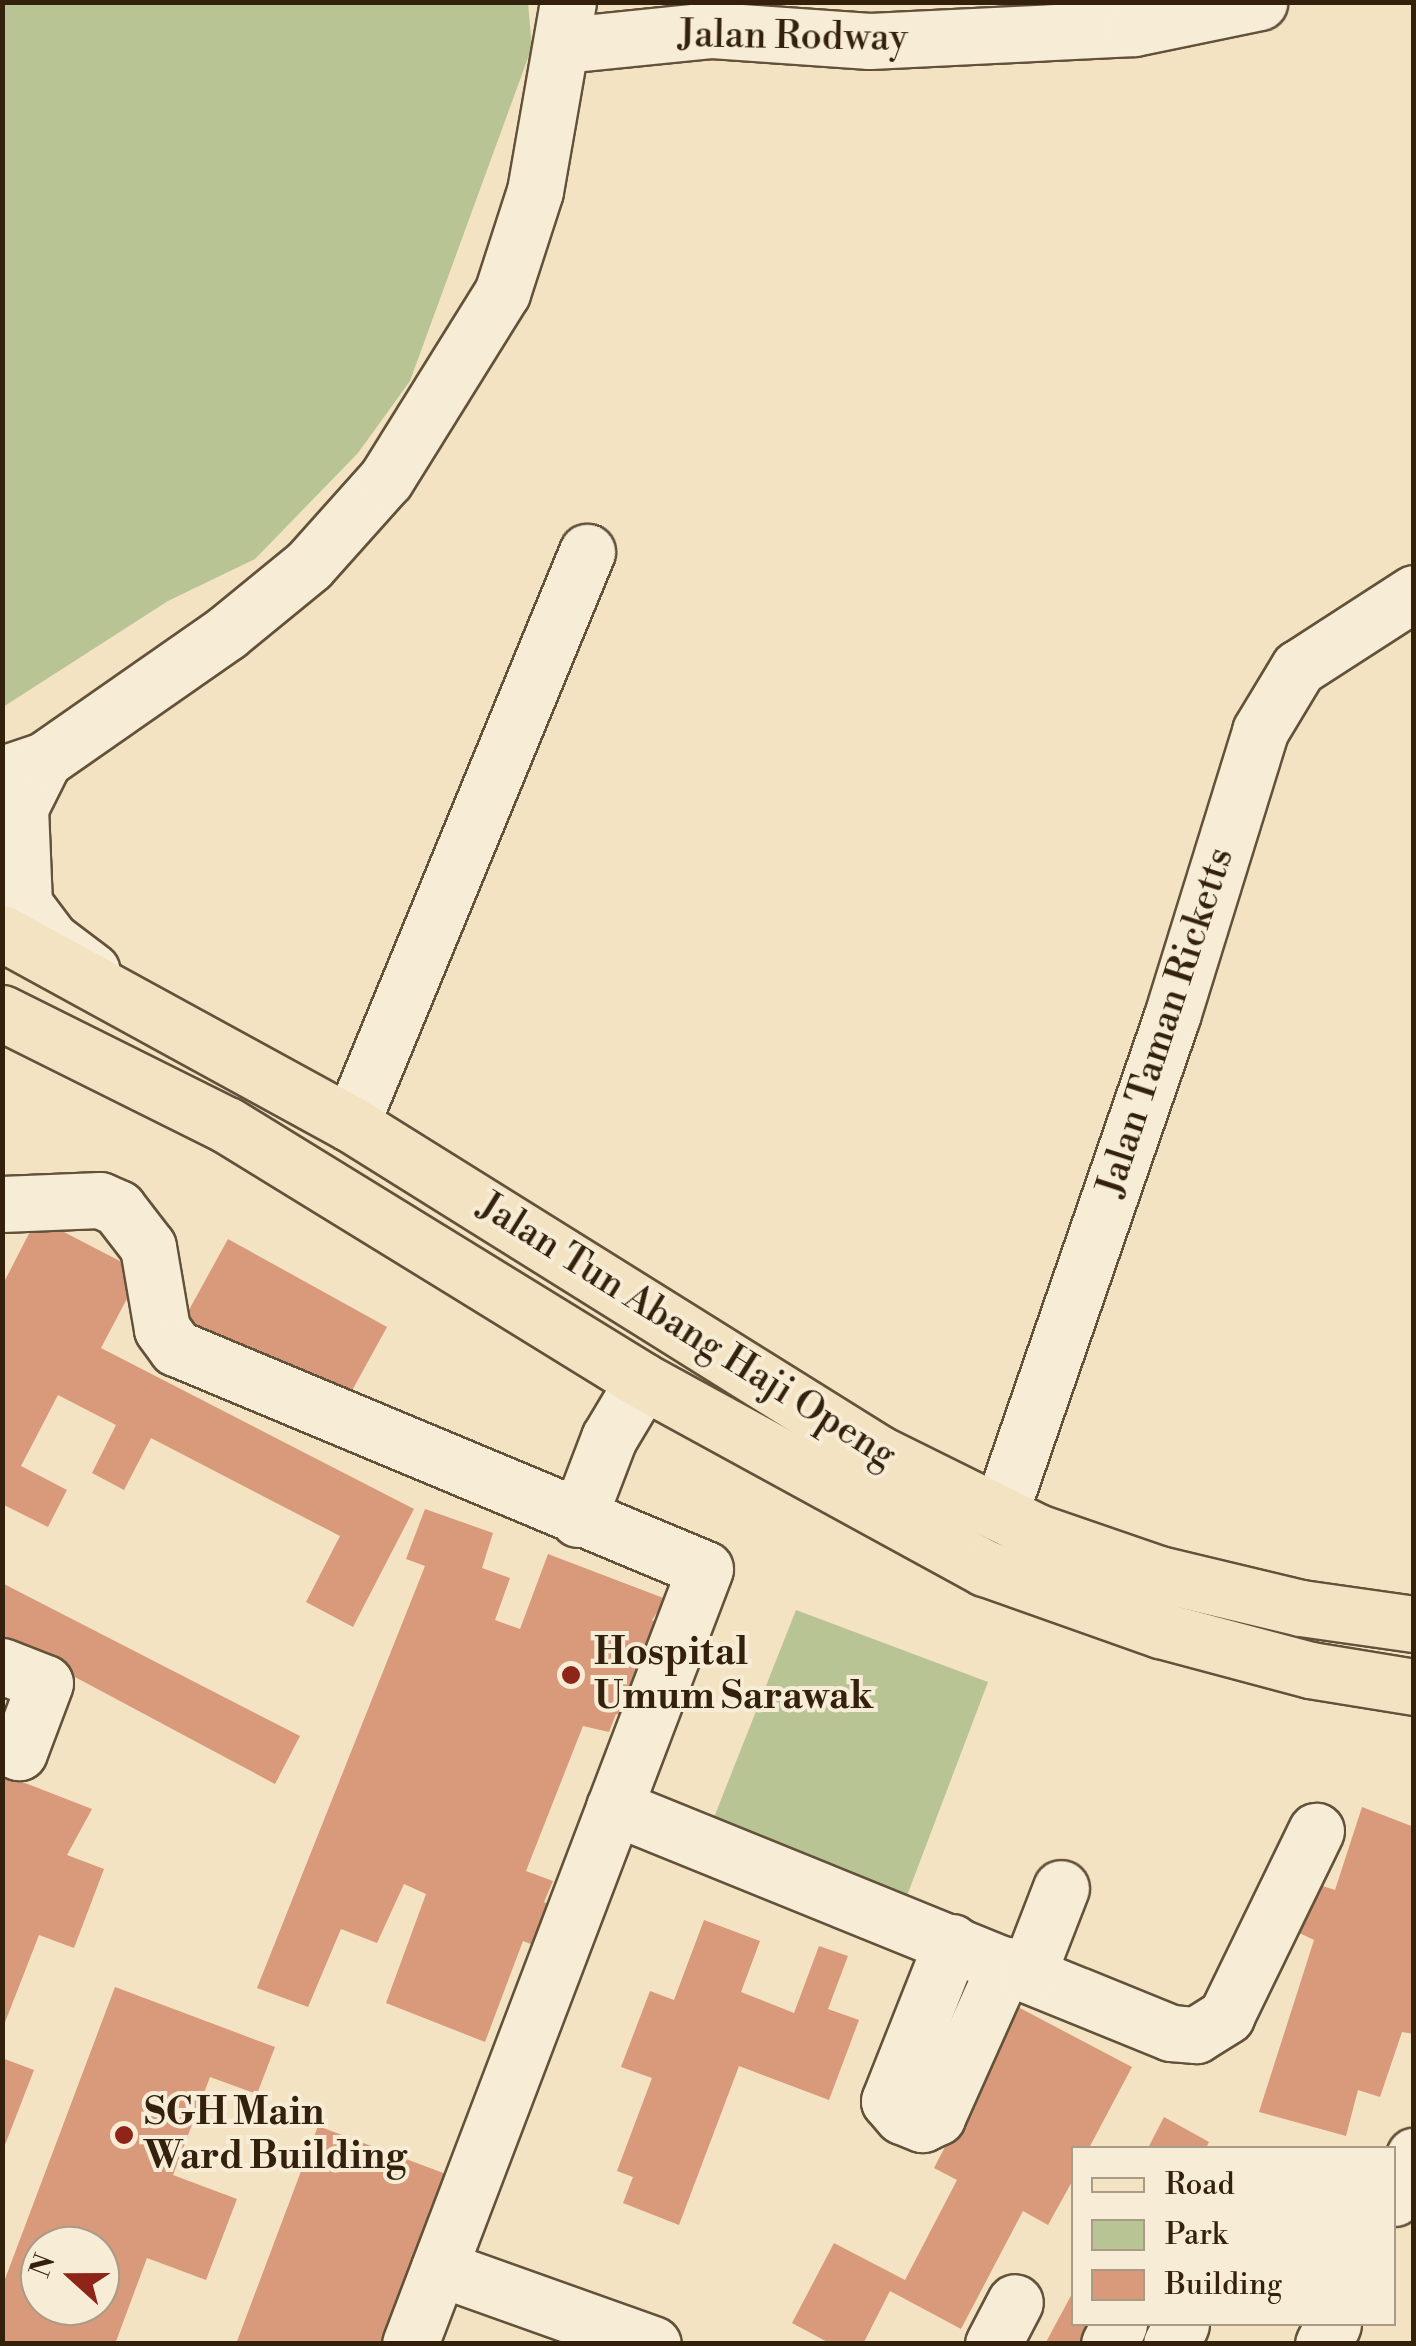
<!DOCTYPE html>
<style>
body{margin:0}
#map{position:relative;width:1416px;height:2346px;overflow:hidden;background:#f3e3c2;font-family:"Libre Bodoni",serif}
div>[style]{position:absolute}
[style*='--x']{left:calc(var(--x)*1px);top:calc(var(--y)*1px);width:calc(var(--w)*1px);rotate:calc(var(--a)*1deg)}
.green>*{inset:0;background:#b9c495}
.building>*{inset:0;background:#d99a7b}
.roads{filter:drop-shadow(2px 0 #63523a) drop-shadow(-2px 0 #63523a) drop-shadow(0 2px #63523a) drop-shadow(0 -2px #63523a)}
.minor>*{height:55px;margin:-27.5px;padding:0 27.5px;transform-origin:27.5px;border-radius:27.5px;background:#f7edd7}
.major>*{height:55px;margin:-27.5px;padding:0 27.5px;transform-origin:27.5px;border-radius:27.5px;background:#f3e3c2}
.dots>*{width:28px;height:28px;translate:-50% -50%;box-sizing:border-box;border:5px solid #f7edd7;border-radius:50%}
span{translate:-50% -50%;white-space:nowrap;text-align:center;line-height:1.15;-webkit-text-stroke:8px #f7edd7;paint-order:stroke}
.street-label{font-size:38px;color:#33210c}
.poi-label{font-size:38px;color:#33210c;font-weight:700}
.left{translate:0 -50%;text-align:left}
.frame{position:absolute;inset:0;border:5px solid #33210c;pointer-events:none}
.legend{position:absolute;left:1071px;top:2146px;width:325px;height:180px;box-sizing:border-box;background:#f7edd7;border:2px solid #a99b86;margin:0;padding:12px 18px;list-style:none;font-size:30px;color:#33210c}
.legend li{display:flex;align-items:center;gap:20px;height:50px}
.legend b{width:50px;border:2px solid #a99b86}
.north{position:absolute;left:20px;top:2226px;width:100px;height:100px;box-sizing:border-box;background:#f7edd7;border:2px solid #a99b86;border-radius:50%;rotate:291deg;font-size:28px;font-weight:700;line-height:40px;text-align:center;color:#33210c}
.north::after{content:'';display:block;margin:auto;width:35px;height:45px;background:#8f2418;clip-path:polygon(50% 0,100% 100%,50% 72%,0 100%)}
</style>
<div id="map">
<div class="green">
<div style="clip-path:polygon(3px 2px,528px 3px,532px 47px,410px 381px,358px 453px,255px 559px,168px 601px,3px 707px)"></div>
<div style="clip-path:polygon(796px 1610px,988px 1682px,905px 1901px,711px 1825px)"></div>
</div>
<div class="building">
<div style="clip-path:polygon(37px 1218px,141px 1272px,101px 1348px,414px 1509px,353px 1627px,306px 1602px,340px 1536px,151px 1438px,124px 1490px,92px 1473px,116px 1425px,58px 1395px,21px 1466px,67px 1490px,48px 1527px,2px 1504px,2px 1286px)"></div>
<div style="clip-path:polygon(228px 1239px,387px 1327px,343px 1407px,184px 1319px)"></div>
<div style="clip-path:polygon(425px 1509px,493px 1533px,482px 1568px,510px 1578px,495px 1620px,520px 1629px,548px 1554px,666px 1599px,652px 1620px,671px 1629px,641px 1720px,616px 1714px,609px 1732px,583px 1726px,526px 1871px,553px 1881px,544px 1902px,565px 1913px,551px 1952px,523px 1941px,485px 2042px,386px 2003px,426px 1894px,404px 1884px,377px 1943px,341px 1929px,308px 2007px,257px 1988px,425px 1566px,406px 1559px)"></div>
<div style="clip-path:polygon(2px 1583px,300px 1736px,275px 1784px,2px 1638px)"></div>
<div style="clip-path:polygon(2px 1710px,41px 1725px,20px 1781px,92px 1809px,67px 1855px,104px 1869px,74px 1948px,39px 1935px,2px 2030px)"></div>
<div style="clip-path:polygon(1362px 1807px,1414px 1827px,1414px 2034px,1402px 2032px,1380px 2097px,1358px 2090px,1346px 2136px,1259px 2112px,1314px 1940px,1289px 1928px,1307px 1881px,1335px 1890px)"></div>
<div style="clip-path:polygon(704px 1920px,760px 1941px,741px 1992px,794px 2013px,819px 1946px,848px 1956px,828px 2009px,859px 2020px,829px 2100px,739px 2066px,679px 2225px,623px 2203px,633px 2177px,617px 2171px,652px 2078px,621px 2067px,650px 1991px,674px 2000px)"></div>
<div style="clip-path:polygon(evenodd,115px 1987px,275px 2047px,257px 2094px,210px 2077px,173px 2175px,237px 2199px,206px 2280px,147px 2258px,115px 2344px,2px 2344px,2px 2287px,115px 1987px,40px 2246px,100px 2246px,100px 2306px,40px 2306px,40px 2246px)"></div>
<div style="clip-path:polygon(1018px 2007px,1132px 2067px,1089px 2148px,1074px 2148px,1074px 2178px,1048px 2225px,1023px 2211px,961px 2329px,890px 2291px,863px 2344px,831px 2344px,792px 2323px,834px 2243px,905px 2280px,957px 2180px,934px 2168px)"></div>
<div style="clip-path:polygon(2px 2058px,34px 2070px,3px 2150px,2px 2150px)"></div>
<div style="clip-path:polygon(1164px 2117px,1209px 2142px,1206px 2148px,1148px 2148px)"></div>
<div style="clip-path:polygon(318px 2126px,446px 2174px,383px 2344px,236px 2344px)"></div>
<div style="clip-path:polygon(1074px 2290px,1074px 2324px,1114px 2324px,1104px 2344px,1045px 2344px)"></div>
</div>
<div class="roads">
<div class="minor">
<div style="--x:564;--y:45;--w:149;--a:-5.8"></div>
<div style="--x:712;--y:30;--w:158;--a:4"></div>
<div style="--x:870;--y:41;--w:264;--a:-2.8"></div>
<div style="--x:1134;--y:28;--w:128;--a:-11.7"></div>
<div style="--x:44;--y:760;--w:54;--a:116.6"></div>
<div style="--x:20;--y:808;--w:96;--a:87.6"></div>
<div style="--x:24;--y:904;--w:45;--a:53.1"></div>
<div style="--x:51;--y:940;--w:51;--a:37.1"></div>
<div style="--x:2;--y:774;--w:44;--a:-18.4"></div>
<div style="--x:44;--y:760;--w:222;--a:-34.9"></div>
<div style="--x:226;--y:633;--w:107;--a:-39.3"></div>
<div style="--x:309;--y:565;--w:115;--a:-48.2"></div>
<div style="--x:386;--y:479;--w:219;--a:-58.1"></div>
<div style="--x:502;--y:293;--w:107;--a:-72.1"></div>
<div style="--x:535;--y:191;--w:192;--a:-80.1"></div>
<div style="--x:351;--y:1124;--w:619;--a:-67.58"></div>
<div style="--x:2;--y:1204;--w:98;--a:-2.3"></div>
<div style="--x:100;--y:1200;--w:20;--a:24"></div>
<div style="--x:118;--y:1208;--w:49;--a:52.4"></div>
<div style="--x:148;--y:1247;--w:83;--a:80.3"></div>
<div style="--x:162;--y:1329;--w:24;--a:54"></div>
<div style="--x:176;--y:1348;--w:573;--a:22.67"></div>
<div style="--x:705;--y:1569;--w:829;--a:110.84"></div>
<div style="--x:1000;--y:1513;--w:526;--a:-70.91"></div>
<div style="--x:1172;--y:1016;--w:298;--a:-72.8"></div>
<div style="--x:1260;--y:731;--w:74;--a:-58.9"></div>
<div style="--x:1298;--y:668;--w:138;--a:-32.9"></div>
<div style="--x:578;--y:1519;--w:87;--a:-69.1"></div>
<div style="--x:609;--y:1438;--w:66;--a:-59.2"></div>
<div style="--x:2;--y:1666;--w:46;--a:21.6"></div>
<div style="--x:45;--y:1683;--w:74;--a:110.6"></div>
<div style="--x:19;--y:1752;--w:18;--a:-161"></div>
<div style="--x:614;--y:1807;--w:601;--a:22.08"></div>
<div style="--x:1171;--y:2033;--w:25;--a:5"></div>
<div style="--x:1196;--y:2035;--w:36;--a:-32"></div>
<div style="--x:1226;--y:2016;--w:206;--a:-64.1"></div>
<div style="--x:952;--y:1942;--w:171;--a:111.6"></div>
<div style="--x:889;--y:2101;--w:20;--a:49"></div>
<div style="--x:902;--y:2116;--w:22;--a:22"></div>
<div style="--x:922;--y:2124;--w:17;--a:-25"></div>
<div style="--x:937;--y:2117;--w:167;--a:-65.9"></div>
<div style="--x:1028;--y:1973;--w:91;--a:-68.8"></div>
<div style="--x:1394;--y:2198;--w:47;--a:-64.5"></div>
<div style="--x:439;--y:2268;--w:227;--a:19.6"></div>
<div style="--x:993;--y:2344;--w:47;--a:-62.4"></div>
<div style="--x:1109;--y:2344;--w:22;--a:-63"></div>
<div style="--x:1171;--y:2344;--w:22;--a:-63"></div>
<div style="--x:1323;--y:2344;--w:22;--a:-63"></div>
</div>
<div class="major">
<div style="--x:2;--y:933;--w:398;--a:28.7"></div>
<div style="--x:351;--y:1124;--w:621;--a:31.98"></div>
<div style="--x:878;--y:1453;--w:178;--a:26.4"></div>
<div style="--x:1037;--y:1532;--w:129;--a:19"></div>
<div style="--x:1159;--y:1574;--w:146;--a:13.5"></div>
<div style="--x:1301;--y:1608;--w:114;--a:8.1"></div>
<div style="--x:2;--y:1013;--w:251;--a:26.5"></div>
<div style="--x:227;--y:1125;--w:488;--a:31.6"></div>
<div style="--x:643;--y:1381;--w:390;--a:28.7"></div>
<div style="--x:985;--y:1568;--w:186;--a:19.5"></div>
<div style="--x:1160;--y:1630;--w:155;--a:14.9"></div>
<div style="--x:1310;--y:1670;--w:105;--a:9.3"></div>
</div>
</div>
<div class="dots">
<div style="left:571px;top:1675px;background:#8f2418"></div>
<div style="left:124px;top:2135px;background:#8f2418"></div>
</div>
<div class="street-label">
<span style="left:793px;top:37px;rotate:1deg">Jalan Rodway</span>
<span style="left:1166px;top:1022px;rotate:-72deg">Jalan Taman Ricketts</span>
<span style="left:687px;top:1331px;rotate:32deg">Jalan Tun Abang Haji Openg</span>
</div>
<div class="poi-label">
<span class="left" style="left:594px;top:1675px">Hospital<br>Umum Sarawak</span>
<span class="left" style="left:144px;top:2135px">SGH Main<br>Ward Building</span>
</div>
<div class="frame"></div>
<ul class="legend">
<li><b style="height:12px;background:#f3e3c2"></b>Road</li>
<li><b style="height:28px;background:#b9c495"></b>Park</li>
<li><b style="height:28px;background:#d99a7b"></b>Building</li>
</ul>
<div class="north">N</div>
</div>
